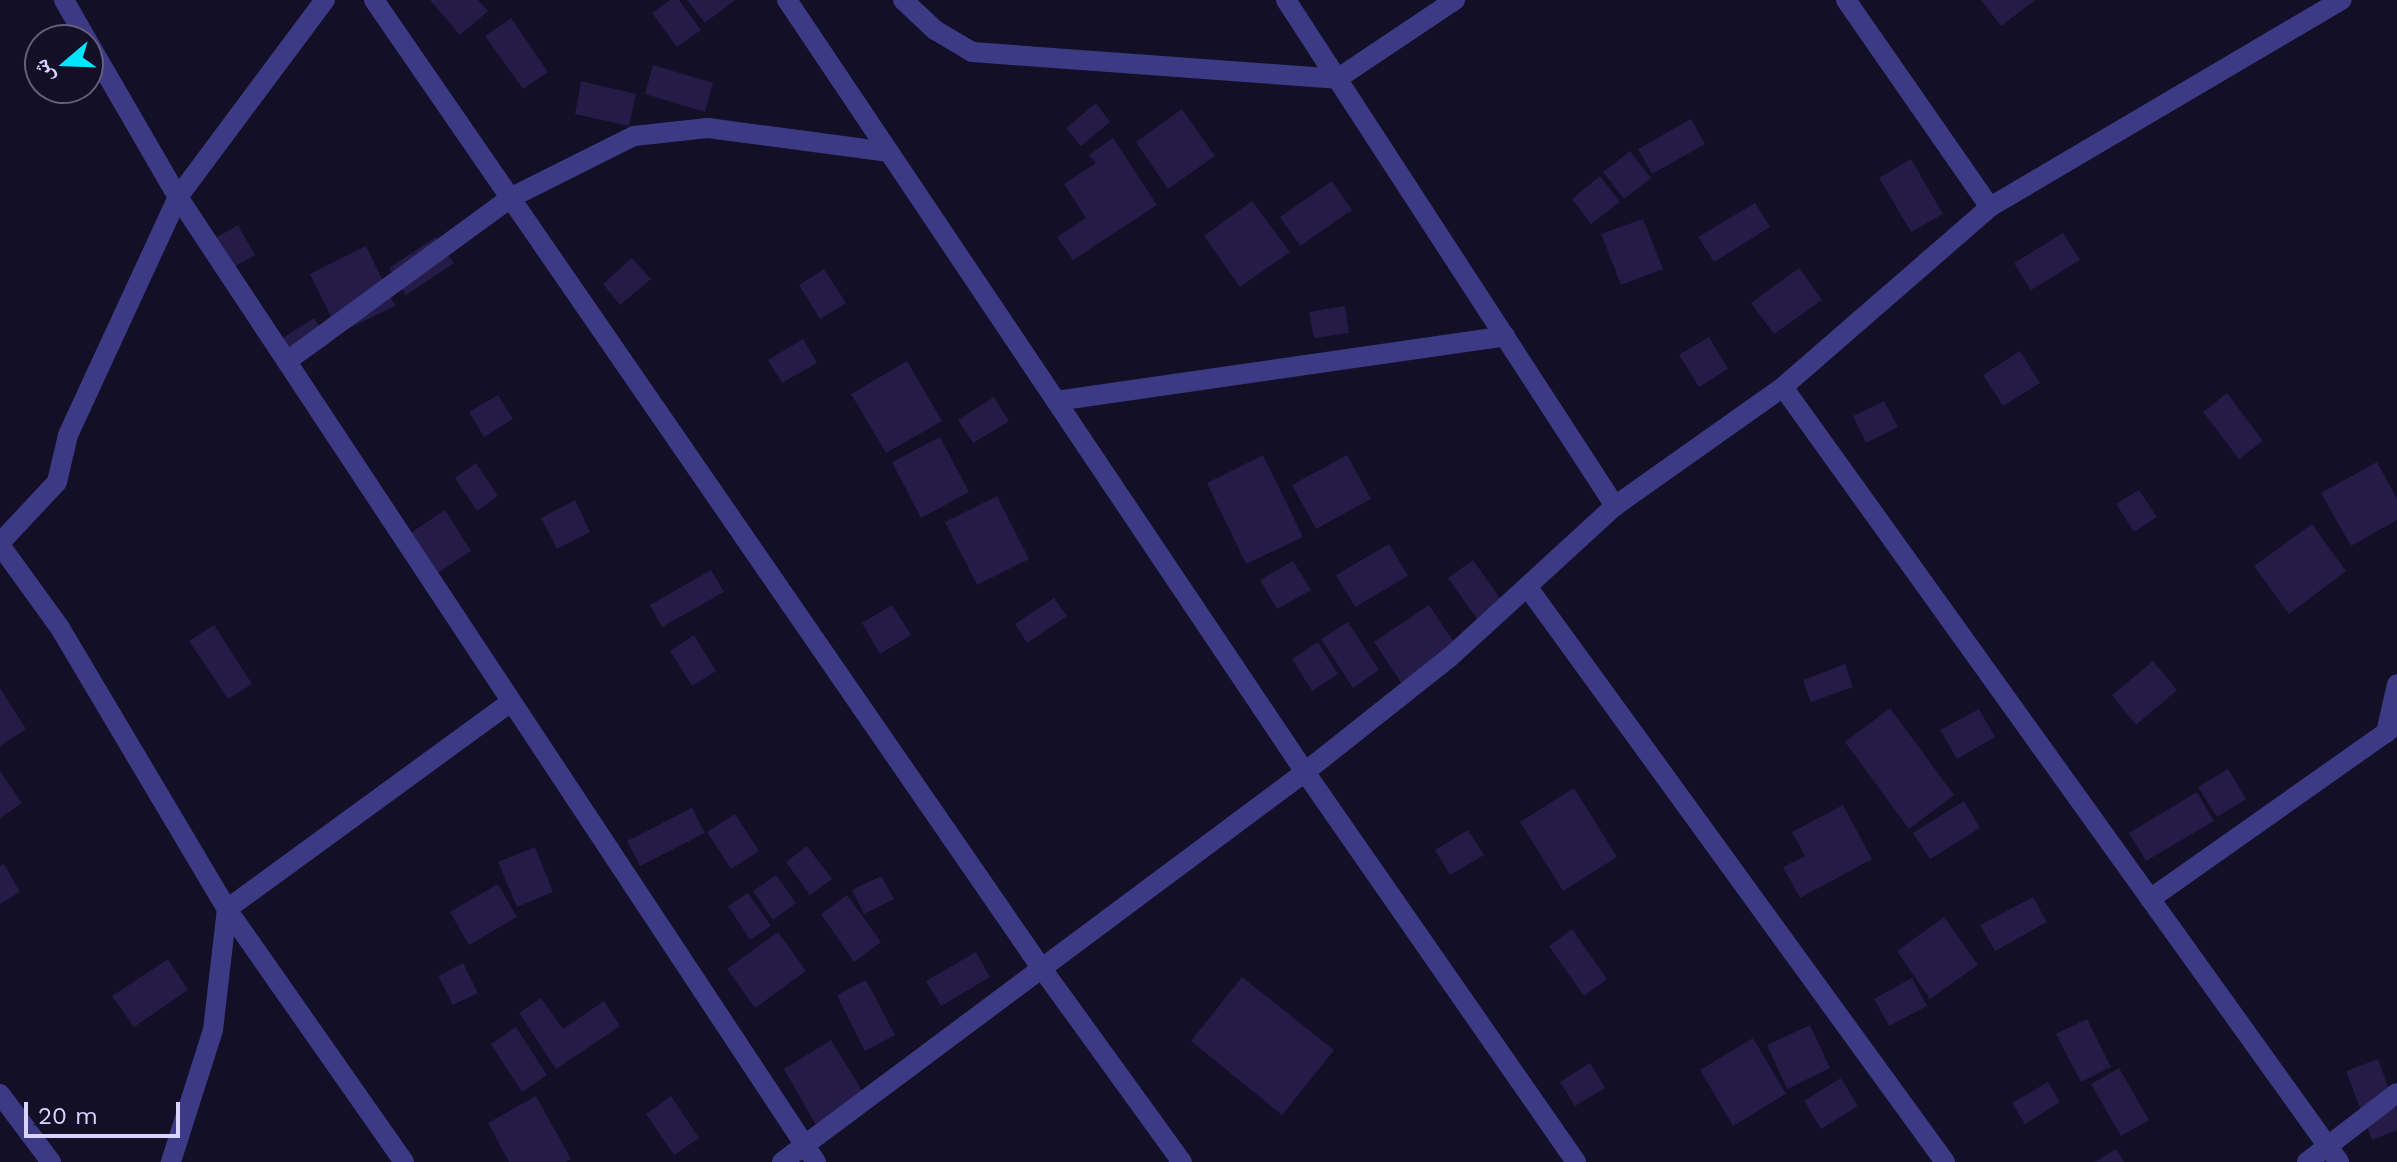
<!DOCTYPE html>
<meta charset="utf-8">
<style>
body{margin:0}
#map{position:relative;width:2397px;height:1162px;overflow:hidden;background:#130f26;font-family:"Work Sans","Noto Naskh Arabic",sans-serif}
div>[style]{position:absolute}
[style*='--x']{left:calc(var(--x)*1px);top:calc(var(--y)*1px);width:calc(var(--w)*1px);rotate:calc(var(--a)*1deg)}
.building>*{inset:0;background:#241b47}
.minor>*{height:20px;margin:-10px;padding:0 10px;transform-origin:10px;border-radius:10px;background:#3d3a85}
span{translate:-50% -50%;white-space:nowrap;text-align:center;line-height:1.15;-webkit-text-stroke:6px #130f26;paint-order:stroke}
.north{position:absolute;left:24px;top:24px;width:80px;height:80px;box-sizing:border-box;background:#130f26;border:2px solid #625e7d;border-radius:50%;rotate:251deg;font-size:22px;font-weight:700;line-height:32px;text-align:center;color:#d9d4ff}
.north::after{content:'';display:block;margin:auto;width:28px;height:36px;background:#00e5ff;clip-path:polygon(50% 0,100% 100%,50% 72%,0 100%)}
.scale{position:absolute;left:24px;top:1102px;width:156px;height:36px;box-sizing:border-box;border:4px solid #d9d4ff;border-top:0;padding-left:10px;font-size:24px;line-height:28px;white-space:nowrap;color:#d9d4ff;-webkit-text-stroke:6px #130f26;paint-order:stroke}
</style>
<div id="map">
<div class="building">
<div style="clip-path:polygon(430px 0,478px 0,488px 11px,460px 35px)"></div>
<div style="clip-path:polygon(670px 0,679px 0,701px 30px,677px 47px,652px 13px)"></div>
<div style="clip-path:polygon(687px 0,735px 0,705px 23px)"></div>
<div style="clip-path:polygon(1981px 0,2035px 0,2001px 26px)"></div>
<div style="clip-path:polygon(511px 18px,548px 72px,523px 89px,485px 36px)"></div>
<div style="clip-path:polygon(653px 65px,713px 83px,705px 112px,645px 94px)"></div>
<div style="clip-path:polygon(581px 81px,636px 94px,629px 126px,575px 114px)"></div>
<div style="clip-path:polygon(1096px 103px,1110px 122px,1081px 146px,1066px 128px)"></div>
<div style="clip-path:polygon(1182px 109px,1215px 156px,1168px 189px,1136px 142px)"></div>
<div style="clip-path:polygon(1691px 119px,1705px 144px,1652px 174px,1638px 149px)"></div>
<div style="clip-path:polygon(1113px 138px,1157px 205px,1073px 260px,1057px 237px,1086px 218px,1064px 184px,1096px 163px,1089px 155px)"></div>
<div style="clip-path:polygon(1630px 151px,1651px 178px,1624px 199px,1603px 172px)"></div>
<div style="clip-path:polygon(1911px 159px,1943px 214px,1911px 232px,1879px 178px)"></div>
<div style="clip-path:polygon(1600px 176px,1620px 202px,1591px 224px,1572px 199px)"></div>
<div style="clip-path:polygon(1332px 181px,1352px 210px,1300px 246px,1280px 217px)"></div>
<div style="clip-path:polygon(1252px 201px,1290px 252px,1240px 287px,1204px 236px)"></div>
<div style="clip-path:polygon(1755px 203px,1770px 227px,1714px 262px,1698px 237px)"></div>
<div style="clip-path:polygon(1643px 219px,1663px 269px,1621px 285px,1601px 234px)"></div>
<div style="clip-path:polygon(238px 225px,255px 255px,224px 272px,207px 243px)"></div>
<div style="clip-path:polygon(2063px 233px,2080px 260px,2031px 290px,2014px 263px)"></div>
<div style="clip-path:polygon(436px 237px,454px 263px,406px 295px,389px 268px)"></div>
<div style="clip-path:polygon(366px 246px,395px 306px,339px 333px,310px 274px)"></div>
<div style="clip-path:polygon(632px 258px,651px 279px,620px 305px,603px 284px)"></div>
<div style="clip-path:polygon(1799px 268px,1822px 300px,1774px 334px,1751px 303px)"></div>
<div style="clip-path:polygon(824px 269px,846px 303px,820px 319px,799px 285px)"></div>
<div style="clip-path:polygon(1345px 306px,1349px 333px,1314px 338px,1309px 312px)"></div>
<div style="clip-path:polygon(314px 318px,330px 343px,294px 367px,278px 341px)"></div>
<div style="clip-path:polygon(1709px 337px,1728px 369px,1699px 387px,1679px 355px)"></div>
<div style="clip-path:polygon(803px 339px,817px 363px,782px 383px,768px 360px)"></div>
<div style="clip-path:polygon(2020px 351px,2040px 383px,2003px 406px,1983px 375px)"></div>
<div style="clip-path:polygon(907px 361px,942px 421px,886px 453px,851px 394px)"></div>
<div style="clip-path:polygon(2227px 393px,2263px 441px,2239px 459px,2203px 412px)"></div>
<div style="clip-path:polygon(498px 395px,513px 419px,484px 437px,469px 412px)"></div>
<div style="clip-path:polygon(994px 397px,1009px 421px,973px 443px,958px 420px)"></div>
<div style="clip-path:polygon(1884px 401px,1898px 427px,1866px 443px,1853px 416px)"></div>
<div style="clip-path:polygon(940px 437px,969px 492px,921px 518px,892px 462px)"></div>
<div style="clip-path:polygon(1263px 455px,1303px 537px,1246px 564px,1207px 483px)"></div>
<div style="clip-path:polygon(1347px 455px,1371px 499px,1316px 529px,1292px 485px)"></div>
<div style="clip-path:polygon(2377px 462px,2397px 499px,2397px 520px,2351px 546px,2321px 493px)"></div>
<div style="clip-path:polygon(476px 463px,498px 496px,477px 511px,455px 478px)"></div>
<div style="clip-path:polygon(2139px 490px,2157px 517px,2134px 532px,2116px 504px)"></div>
<div style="clip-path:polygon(997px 496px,1029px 559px,977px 585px,945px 522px)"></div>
<div style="clip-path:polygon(575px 500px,590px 532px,557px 549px,541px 518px)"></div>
<div style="clip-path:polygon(445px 510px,471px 551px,433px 576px,406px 536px)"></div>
<div style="clip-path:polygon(2312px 524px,2346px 571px,2289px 614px,2254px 566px)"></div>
<div style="clip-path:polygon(1389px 544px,1408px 576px,1355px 607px,1336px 575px)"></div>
<div style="clip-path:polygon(1473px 560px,1507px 608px,1482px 626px,1448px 578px)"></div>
<div style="clip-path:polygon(1293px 561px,1311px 590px,1277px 609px,1260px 580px)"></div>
<div style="clip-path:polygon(711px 570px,724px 592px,662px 627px,650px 605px)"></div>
<div style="clip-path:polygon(1054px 598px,1067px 616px,1027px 643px,1015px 624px)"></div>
<div style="clip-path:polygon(892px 605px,911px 635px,880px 654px,862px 623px)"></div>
<div style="clip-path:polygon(1429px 605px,1457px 647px,1402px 684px,1374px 642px)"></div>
<div style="clip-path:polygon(1348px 622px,1379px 670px,1353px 688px,1321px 639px)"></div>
<div style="clip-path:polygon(214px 625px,252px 684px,228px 699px,189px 641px)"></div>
<div style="clip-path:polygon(694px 635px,716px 671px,692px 686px,670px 651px)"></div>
<div style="clip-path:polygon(1318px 642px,1338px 674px,1312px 691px,1292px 659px)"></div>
<div style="clip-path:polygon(2153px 661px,2177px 690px,2136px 725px,2112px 695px)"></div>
<div style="clip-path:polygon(1845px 664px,1853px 687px,1811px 702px,1803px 680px)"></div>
<div style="clip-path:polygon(0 688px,26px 729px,0 746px)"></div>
<div style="clip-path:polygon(1890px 708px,1954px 795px,1909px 829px,1845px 742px)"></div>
<div style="clip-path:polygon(1979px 709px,1995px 737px,1957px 759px,1940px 730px)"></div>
<div style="clip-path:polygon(2228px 769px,2246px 799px,2217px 817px,2198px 787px)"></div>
<div style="clip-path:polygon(0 771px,22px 803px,0 818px)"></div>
<div style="clip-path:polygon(1574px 788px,1617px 857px,1563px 891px,1520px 822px)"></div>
<div style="clip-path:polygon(2197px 792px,2214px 821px,2146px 861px,2129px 833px)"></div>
<div style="clip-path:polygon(1964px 801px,1980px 828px,1930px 859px,1913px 833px)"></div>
<div style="clip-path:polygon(1843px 805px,1872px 859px,1800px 898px,1783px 867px,1805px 856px,1792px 832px)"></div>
<div style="clip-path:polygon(692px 808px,705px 833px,640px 866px,627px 841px)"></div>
<div style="clip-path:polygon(735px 814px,759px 851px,731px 869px,707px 832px)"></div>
<div style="clip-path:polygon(1468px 830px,1484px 855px,1450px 875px,1435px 850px)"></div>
<div style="clip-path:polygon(807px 846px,832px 879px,810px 895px,786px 862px)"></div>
<div style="clip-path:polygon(535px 847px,553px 892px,517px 907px,498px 862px)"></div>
<div style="clip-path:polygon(4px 864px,20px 892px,0 904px,0 866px)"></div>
<div style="clip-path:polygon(776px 875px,796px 903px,773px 920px,753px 891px)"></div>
<div style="clip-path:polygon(881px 876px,894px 899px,864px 914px,852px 890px)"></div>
<div style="clip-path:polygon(498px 884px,517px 917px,469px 945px,450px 912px)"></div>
<div style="clip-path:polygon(748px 893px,771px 926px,750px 940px,728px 906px)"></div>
<div style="clip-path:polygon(847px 895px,881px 942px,854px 962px,821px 914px)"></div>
<div style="clip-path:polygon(2033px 897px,2047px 922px,1995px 951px,1980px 925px)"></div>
<div style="clip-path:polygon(1944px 917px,1978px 965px,1930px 999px,1897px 951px)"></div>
<div style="clip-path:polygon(1572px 929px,1607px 979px,1584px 996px,1549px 946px)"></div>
<div style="clip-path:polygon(778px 932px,806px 971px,755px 1008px,727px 969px)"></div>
<div style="clip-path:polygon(976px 952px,990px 977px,941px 1006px,926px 981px)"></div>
<div style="clip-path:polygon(168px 959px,188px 990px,134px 1027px,112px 996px)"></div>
<div style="clip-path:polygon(463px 963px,478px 993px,453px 1005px,438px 976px)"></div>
<div style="clip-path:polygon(1242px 977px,1334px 1050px,1282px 1115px,1191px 1041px)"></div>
<div style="clip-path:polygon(1912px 978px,1927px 1006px,1889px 1026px,1874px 999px)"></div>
<div style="clip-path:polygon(866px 980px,895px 1035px,865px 1051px,837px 995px)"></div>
<div style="clip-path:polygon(541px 998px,563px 1029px,604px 1001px,620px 1026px,556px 1069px,519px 1013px)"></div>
<div style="clip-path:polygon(2087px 1019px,2111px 1067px,2081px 1082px,2056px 1034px)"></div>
<div style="clip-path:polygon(1810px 1025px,1830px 1068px,1787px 1089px,1767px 1045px)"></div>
<div style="clip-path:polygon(516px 1027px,547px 1075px,522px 1092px,491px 1044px)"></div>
<div style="clip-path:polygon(1753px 1038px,1786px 1094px,1733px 1126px,1700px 1070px)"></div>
<div style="clip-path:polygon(831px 1040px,866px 1097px,817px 1127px,784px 1069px)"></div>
<div style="clip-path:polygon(2378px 1059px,2397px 1111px,2397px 1130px,2372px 1140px,2346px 1071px)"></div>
<div style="clip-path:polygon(1590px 1063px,1605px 1088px,1575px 1106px,1560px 1082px)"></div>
<div style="clip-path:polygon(2119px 1068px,2149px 1120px,2121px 1136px,2091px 1084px)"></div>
<div style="clip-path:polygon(1841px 1078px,1858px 1106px,1821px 1129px,1804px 1101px)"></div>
<div style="clip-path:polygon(2048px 1082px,2060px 1102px,2025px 1124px,2012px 1103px)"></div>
<div style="clip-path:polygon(536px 1096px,571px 1159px,565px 1162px,509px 1162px,488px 1123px)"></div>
<div style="clip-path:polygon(671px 1096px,699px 1138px,674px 1155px,646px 1114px)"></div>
<div style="clip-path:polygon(2116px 1149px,2124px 1162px,2095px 1162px)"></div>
</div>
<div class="minor">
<div style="--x:64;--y:0;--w:46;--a:60.1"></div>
<div style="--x:374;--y:0;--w:1173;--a:55.42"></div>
<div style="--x:1040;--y:966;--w:242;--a:54.1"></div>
<div style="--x:787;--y:0;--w:930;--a:56.14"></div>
<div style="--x:1305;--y:772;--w:475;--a:55.2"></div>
<div style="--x:903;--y:0;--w:44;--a:43.2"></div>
<div style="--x:935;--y:30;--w:43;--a:30.7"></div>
<div style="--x:972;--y:52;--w:366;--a:4.2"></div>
<div style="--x:1337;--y:79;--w:142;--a:-33.8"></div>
<div style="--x:1286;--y:0;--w:604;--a:56.97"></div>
<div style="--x:1846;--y:0;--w:252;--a:55.2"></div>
<div style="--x:88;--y:42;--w:179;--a:59.9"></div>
<div style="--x:178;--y:197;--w:1157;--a:56.53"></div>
<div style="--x:287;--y:361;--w:278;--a:-36.1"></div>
<div style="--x:512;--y:197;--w:136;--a:-26.6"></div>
<div style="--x:634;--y:136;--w:74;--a:-6.2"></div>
<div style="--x:708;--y:128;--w:183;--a:7.6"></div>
<div style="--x:1783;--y:387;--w:954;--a:54.34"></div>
<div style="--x:1056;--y:401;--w:454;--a:-8.2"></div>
<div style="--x:0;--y:543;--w:83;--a:-46.9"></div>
<div style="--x:57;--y:482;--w:48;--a:-76.8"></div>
<div style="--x:68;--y:435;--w:262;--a:-65.2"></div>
<div style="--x:178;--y:197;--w:246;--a:-53.3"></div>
<div style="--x:0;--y:545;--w:102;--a:54.1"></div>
<div style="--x:60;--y:628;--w:327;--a:59.3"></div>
<div style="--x:227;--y:909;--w:122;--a:96.6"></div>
<div style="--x:213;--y:1030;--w:139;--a:107.7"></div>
<div style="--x:1529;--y:589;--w:708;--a:54.02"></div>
<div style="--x:2386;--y:733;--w:50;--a:-77.3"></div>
<div style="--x:2150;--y:899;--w:302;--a:-35.2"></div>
<div style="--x:0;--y:1094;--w:85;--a:53.1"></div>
<div style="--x:404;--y:1162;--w:309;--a:-125"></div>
<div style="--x:227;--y:909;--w:351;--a:-36.1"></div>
<div style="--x:782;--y:1162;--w:652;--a:-36.71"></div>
<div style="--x:1305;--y:772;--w:184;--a:-38.4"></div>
<div style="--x:1449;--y:658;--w:225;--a:-42.5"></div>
<div style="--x:1615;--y:506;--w:206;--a:-35.3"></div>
<div style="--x:1783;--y:387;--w:274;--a:-41"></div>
<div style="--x:1990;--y:207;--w:408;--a:-30.5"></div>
<div style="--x:2307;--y:1162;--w:113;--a:-37.5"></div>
</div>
<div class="north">ش</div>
<div class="scale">20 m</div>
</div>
